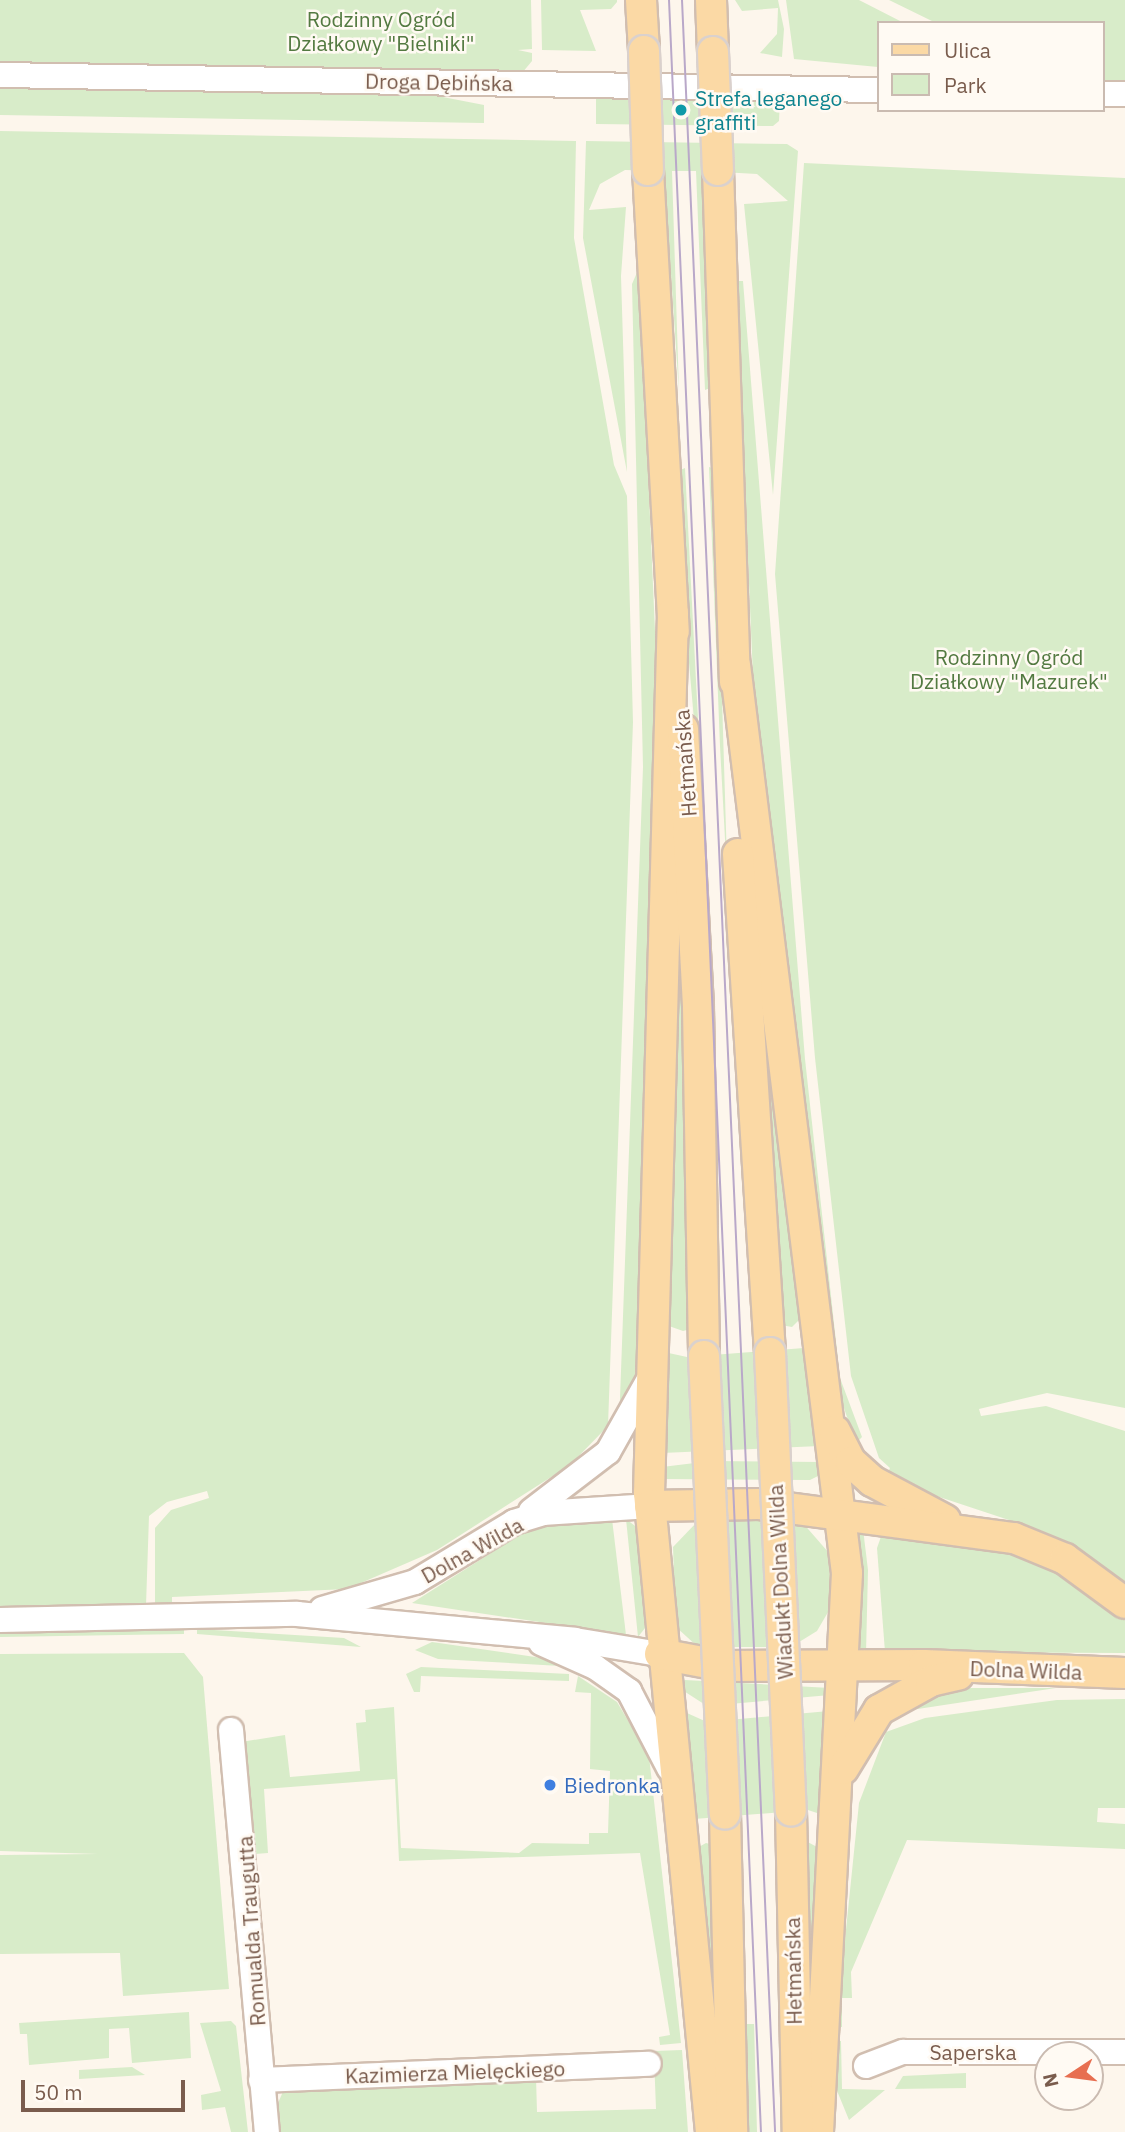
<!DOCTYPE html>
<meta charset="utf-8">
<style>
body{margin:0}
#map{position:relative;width:1125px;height:2132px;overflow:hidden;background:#fdf6ec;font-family:"IBM Plex Sans",sans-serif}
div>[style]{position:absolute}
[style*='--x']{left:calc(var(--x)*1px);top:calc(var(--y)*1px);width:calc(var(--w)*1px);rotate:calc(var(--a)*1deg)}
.green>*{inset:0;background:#d8ecc9}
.roads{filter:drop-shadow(2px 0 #d1beb0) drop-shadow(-2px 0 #d1beb0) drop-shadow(0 2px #d1beb0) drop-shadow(0 -2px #d1beb0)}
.minor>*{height:24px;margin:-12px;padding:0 12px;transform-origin:12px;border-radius:12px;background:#fff}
.major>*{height:30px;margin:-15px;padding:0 15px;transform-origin:15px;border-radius:15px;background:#fbd9a5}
.tram>*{height:2px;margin:-1px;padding:0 1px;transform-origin:1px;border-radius:1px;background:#b9a8c9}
.bridges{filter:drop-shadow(2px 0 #dad1cd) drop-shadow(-2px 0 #dad1cd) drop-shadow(0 2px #dad1cd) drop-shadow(0 -2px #dad1cd)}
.major-bridge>*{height:30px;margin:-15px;padding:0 15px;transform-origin:15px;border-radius:15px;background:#fbd9a5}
.dots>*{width:19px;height:19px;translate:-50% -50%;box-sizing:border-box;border:4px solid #fffaf3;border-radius:50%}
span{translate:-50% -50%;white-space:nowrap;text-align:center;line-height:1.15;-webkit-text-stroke:5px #fffaf3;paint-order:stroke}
.park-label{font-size:21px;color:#537a41}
.street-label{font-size:21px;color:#7a5c4d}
.culture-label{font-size:21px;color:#0d838f}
.left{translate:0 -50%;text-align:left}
.shop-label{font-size:21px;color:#366cbe}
.legend{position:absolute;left:877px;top:21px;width:228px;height:91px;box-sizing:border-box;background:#fffaf3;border:2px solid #cabbb1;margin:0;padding:9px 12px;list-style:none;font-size:21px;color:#7a5c4d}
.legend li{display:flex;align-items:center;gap:14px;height:35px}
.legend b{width:35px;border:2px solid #cabbb1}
.north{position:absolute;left:1034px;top:2041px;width:70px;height:70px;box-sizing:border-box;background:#fffaf3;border:2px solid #cabbb1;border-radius:50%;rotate:257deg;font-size:19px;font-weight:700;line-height:28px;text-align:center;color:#7a5c4d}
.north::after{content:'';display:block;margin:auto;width:24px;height:32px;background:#e76f51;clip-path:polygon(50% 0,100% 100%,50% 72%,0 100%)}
.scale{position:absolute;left:21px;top:2080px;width:164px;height:32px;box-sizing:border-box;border:4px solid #7a5c4d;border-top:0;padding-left:9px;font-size:21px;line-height:24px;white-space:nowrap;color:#7a5c4d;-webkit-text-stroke:5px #fffaf3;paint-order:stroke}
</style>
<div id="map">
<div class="green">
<div style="clip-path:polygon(0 0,531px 0,532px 49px,518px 50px,532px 53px,532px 61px,522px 73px,0 65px)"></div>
<div style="clip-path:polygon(541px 0,617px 0,617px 2px,611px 9px,580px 10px,596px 51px,542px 50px)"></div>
<div style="clip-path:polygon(735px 0,778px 0,784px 29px,782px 57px,760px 53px,777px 34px,778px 8px,742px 11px)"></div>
<div style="clip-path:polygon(786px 0,859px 0,904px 23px,878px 23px,878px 67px,794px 59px)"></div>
<div style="clip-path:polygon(889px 0,1125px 0,1125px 84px,1102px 84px,1102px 23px,936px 23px)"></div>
<div style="clip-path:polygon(0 85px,417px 92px,484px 105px,484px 123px,0 115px)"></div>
<div style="clip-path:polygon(596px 96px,780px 98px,779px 121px,773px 126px,596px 124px)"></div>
<div style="clip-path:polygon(0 131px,576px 141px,574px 238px,614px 465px,627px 496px,633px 722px,608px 1426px,570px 1465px,437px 1550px,347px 1589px,172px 1597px,172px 1605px,155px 1605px,155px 1528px,171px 1510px,209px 1498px,207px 1491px,167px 1502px,149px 1516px,146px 1606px,0 1608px)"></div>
<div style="clip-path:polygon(586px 141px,787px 144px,798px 151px,773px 495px,744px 204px,788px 201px,757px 174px,703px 171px,715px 386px,705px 390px,696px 171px,672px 171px,679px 392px,664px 171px,625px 170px,600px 184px,589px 210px,626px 207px,621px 276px,627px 472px,583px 238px)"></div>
<div style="clip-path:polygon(804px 163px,1125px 178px,1125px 1408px,1047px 1393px,979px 1409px,981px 1416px,1046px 1406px,1125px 1431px,1125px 1588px,1042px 1531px,885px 1479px,890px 1468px,879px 1458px,851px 1376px,815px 1058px,775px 574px)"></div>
<div style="clip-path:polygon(639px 268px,657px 676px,638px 1377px,619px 1426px,643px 767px,632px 284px)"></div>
<div style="clip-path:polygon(736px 281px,743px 281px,805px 1059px,840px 1378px,862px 1437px,856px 1443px,837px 1388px,754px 700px)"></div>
<div style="clip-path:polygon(709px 467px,715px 469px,728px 895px,720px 746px)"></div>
<div style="clip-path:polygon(685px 468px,698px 719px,694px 720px,681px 571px,678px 471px)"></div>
<div style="clip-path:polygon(681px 884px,691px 1329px,683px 1331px,669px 1326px)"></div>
<div style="clip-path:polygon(752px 884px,801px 1318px,792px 1327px,781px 1325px)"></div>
<div style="clip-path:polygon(804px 1348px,820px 1446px,662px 1453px,664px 1352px,687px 1357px)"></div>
<div style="clip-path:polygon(711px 1461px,822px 1462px,822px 1474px,810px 1480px,664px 1479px,662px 1467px)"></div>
<div style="clip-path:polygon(743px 1515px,802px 1522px,829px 1553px,831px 1607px,817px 1631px,791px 1647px,698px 1647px,676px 1627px,673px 1547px,697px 1522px)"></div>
<div style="clip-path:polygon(612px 1519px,626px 1635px,412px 1603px,529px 1529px)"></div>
<div style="clip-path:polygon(626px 1519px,639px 1529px,645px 1628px,638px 1637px)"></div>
<div style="clip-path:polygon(853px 1527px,863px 1529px,868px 1570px,866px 1653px,855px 1652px)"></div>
<div style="clip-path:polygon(883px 1531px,1035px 1556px,1125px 1617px,1125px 1653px,885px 1652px,877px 1548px)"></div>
<div style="clip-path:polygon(184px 1629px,184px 1634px,0 1637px,0 1633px)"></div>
<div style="clip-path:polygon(197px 1629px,344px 1638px,361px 1647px,197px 1634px)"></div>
<div style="clip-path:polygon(432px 1642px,542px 1658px,578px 1667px,438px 1659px,415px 1650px)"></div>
<div style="clip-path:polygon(184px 1653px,203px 1677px,229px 1989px,123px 1996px,120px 1953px,0 1954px,0 1855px,98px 1854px,0 1851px,0 1654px)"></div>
<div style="clip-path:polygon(421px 1667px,569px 1674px,569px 1681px,421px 1676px,420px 1692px,414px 1692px,406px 1674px)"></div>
<div style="clip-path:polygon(578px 1676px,617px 1702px,649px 1756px,681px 2043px,660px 2045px,659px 2037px,670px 2035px,640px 1853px,399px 1861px,395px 1779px,264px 1789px,268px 1853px,255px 1854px,241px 1742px,285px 1735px,290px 1777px,360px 1771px,356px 1723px,366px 1722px,365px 1710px,394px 1707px,401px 1848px,519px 1853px,532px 1843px,589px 1844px,589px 1833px,608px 1833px,610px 1771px,590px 1769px,591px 1693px,575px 1692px)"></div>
<div style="clip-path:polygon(685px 1680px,830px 1688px,830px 1695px,707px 1706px,676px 1686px)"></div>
<div style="clip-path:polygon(953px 1688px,1056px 1688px,898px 1712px,901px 1704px)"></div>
<div style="clip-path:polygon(1125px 1699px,1125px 1808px,1098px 1808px,1097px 1822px,1125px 1824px,1125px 1849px,907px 1840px,851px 1972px,852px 1998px,842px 1998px,842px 2027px,836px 2027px,859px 1803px,886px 1732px,925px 1718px,1057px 1700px)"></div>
<div style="clip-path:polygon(678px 1709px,707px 1722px,829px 1711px,823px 1815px,808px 1810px,694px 1819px)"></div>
<div style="clip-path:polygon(804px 1840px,817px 1847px,810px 2021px)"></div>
<div style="clip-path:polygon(706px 1843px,714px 1845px,716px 2025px,697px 1848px)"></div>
<div style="clip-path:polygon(189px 2012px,191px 2058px,132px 2063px,129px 2028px,109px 2029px,109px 2058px,29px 2065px,27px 2034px,20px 2034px,19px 2023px)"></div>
<div style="clip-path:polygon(231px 2021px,236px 2026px,248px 2132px,231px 2132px,225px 2107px,202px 2110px,201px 2095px,221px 2091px,200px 2023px)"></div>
<div style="clip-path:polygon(746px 2024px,754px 2024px,757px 2132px,748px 2132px)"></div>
<div style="clip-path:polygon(835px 2041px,841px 2041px,842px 2089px,885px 2090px,849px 2120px,833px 2081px)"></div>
<div style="clip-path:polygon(682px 2050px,688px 2132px,281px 2132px,278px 2103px,285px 2087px,536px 2077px,537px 2112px,656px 2109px,654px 2057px,600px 2059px,600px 2053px)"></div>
<div style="clip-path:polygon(132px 2067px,145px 2075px,79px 2079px,79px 2070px)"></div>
<div style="clip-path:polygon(966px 2073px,966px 2088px,895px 2089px,903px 2076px)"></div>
</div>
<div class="roads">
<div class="minor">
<div style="--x:0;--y:75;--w:878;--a:0.98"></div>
<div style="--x:1102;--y:94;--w:23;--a:0"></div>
<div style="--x:531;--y:1511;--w:97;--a:-37.5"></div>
<div style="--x:608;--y:1452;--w:81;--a:-60.6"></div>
<div style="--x:322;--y:1609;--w:97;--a:-16.2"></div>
<div style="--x:415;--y:1582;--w:116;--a:-31.2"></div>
<div style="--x:514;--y:1522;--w:30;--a:-17"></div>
<div style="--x:543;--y:1513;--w:107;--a:-3.7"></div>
<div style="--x:0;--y:1620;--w:297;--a:-1.2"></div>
<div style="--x:297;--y:1614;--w:279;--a:5.3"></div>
<div style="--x:575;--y:1640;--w:86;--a:9.4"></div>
<div style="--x:541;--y:1643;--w:59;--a:24"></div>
<div style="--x:595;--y:1667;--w:42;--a:35.2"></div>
<div style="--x:629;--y:1691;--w:87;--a:62.5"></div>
<div style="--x:231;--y:1730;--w:404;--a:84.9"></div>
<div style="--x:866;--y:2066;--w:40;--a:-21"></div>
<div style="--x:903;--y:2052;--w:222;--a:0"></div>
<div style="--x:261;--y:2080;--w:388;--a:-2.4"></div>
</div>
<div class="major">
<div style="--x:641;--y:0;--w:51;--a:86.6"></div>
<div style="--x:711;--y:0;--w:52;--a:87.8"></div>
<div style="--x:648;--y:170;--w:462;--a:86.8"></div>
<div style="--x:718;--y:170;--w:512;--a:88.1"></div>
<div style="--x:673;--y:613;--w:880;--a:91.56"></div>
<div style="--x:649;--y:1493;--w:642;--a:84.46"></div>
<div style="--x:735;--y:665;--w:915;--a:82.97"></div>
<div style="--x:847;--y:1573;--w:560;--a:92.97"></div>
<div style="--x:683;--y:729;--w:279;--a:86.9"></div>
<div style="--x:698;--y:1008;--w:348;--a:89"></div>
<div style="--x:738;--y:854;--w:500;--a:86.33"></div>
<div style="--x:835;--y:1431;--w:35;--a:63"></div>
<div style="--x:851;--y:1462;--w:28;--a:42"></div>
<div style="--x:872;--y:1481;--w:83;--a:28.1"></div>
<div style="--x:650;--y:1506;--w:108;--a:-1.1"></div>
<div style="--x:758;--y:1504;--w:258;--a:7.6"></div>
<div style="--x:1014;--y:1538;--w:55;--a:22.4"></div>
<div style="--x:1065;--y:1559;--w:74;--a:36.3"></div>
<div style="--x:660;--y:1654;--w:65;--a:10.6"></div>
<div style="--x:724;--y:1666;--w:200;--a:-0.3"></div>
<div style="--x:924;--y:1665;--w:201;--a:2.3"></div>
<div style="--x:843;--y:1769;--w:69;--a:-58.6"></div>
<div style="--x:879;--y:1710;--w:60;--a:-29.1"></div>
<div style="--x:931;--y:1681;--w:28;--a:-13"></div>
<div style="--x:791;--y:1811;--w:321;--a:88.8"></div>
<div style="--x:725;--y:1814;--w:318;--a:88.7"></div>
</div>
</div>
<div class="tram">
<div style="--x:669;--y:0;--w:2134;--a:87.53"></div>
<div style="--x:682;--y:0;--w:2134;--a:87.5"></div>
</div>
<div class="bridges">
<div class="major-bridge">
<div style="--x:644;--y:51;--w:119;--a:88.1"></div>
<div style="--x:713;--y:52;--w:118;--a:87.6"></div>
<div style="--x:770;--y:1353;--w:458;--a:87.4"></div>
<div style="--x:704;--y:1356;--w:458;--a:87.4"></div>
</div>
</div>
<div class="dots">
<div style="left:681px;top:110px;background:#0f9aa8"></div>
<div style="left:550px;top:1785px;background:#3f7fe0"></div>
</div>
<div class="park-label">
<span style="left:381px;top:31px">Rodzinny Ogród<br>Działkowy "Bielniki"</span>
<span style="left:1009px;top:669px">Rodzinny Ogród<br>Działkowy "Mazurek"</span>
</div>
<div class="street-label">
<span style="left:439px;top:82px;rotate:1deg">Droga Dębińska</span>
<span style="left:685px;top:763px;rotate:-94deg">Hetmańska</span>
<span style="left:472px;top:1550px;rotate:-29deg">Dolna Wilda</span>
<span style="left:780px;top:1582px;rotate:-93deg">Wiadukt Dolna Wilda</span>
<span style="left:1026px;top:1670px;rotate:2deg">Dolna Wilda</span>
<span style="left:251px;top:1931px;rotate:-94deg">Romualda Traugutta</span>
<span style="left:793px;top:1971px;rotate:-91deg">Hetmańska</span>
<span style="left:973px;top:2052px">Saperska</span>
<span style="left:455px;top:2072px;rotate:-2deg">Kazimierza Mielęckiego</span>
</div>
<div class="culture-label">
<span class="left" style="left:695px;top:110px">Strefa leganego<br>graffiti</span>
</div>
<div class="shop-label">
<span class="left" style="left:564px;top:1785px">Biedronka</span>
</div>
<ul class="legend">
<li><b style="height:9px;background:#fbd9a5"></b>Ulica</li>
<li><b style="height:19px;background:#d8ecc9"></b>Park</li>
</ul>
<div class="north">N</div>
<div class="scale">50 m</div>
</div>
